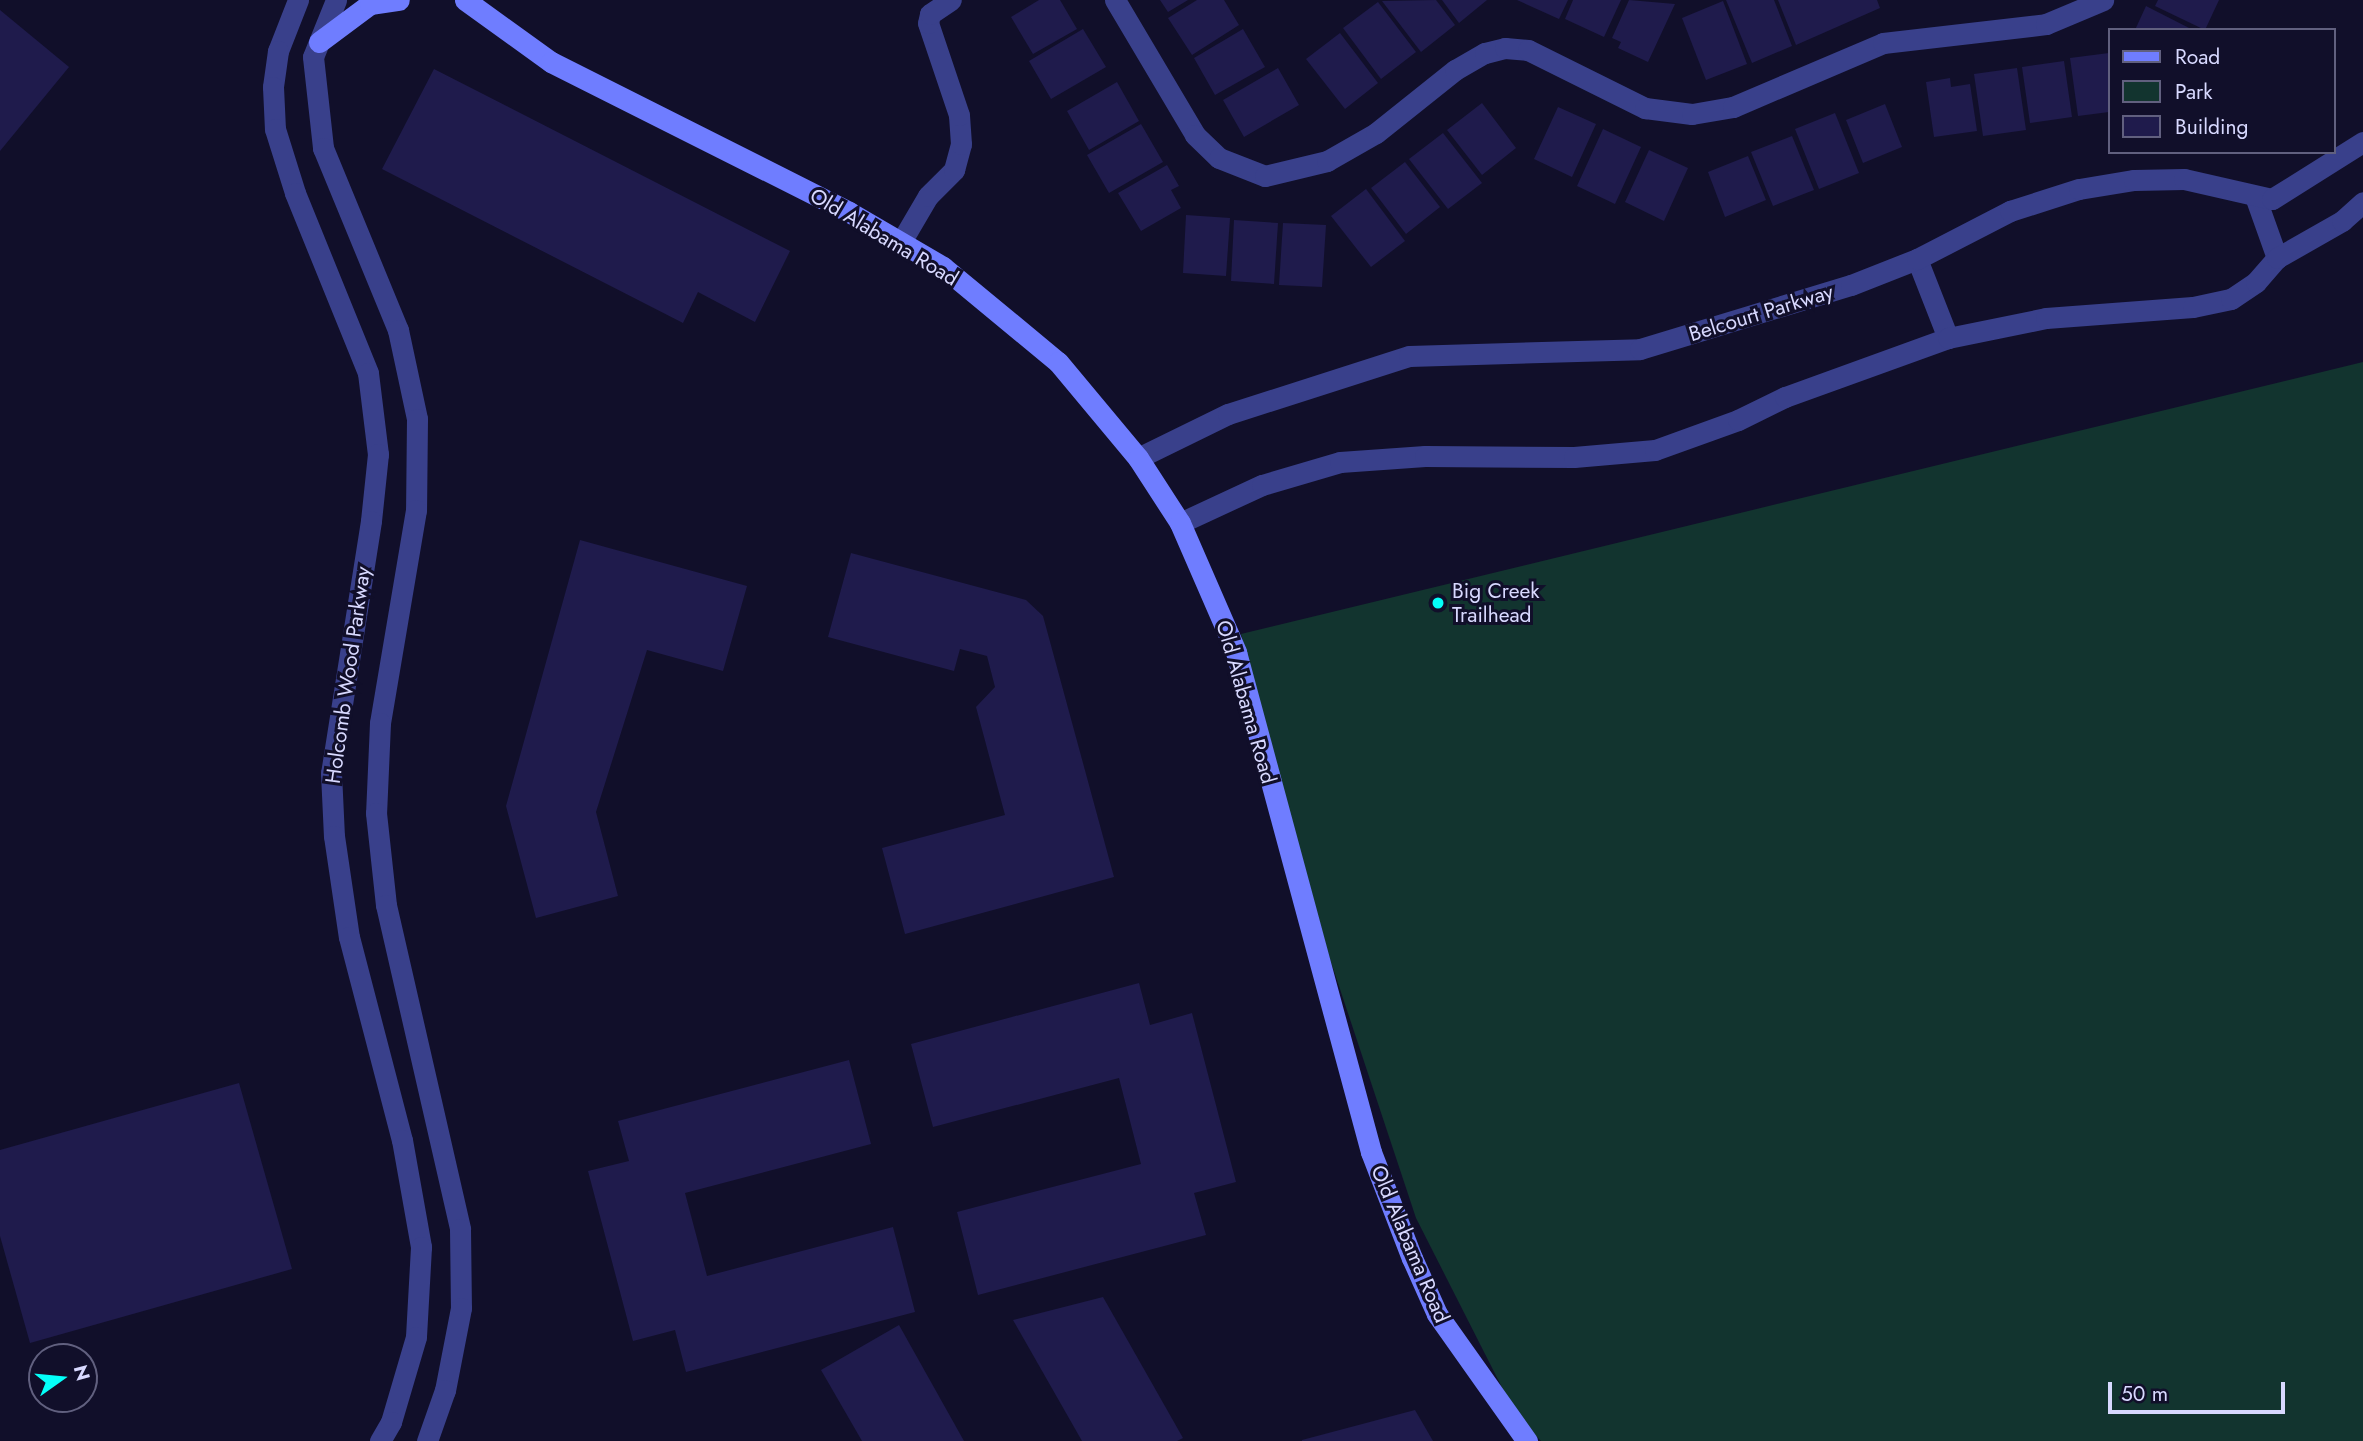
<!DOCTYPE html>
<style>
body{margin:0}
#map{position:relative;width:2363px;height:1441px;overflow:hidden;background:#110f2a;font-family:Jost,sans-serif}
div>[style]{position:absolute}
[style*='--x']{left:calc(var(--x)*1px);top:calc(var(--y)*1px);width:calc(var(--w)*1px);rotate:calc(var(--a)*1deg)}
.green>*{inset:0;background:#12342f}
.building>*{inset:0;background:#1f1b4c}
.street>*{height:21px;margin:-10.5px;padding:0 10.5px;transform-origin:10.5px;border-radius:10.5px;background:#39408b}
.secondary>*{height:21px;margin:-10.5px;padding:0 10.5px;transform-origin:10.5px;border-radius:10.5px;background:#6f7dff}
.dots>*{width:19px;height:19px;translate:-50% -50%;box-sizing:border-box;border:4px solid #110f2a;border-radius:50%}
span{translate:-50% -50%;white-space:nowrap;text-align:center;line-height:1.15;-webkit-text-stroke:6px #110f2a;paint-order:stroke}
.street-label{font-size:21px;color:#d8d9ff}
.poi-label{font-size:21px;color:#d8d9ff}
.left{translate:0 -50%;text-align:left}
.legend{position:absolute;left:2108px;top:28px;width:228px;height:126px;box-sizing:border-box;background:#110f2a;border:2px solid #61607f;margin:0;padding:9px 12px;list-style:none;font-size:21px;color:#d8d9ff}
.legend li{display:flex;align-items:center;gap:14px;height:35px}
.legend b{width:35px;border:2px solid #61607f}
.north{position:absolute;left:28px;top:1343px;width:70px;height:70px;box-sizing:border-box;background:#110f2a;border:2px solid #61607f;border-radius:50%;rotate:75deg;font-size:19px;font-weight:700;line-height:28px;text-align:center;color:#d8d9ff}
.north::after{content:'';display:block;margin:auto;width:24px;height:32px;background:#04fff9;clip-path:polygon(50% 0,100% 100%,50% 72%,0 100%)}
.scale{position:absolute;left:2108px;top:1382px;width:177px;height:32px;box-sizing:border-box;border:4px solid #d8d9ff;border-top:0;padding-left:9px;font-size:21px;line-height:24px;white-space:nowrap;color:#d8d9ff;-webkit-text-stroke:5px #110f2a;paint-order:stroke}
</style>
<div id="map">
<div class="green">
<div style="clip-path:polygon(2363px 362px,2363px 1441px,1541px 1441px,1516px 1415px,1416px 1218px,1329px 956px,1241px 634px)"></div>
</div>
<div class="building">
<div style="clip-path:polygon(1039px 0,1060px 0,1077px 29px,1033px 54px,1011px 17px)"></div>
<div style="clip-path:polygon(1160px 0,1188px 0,1168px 12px)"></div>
<div style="clip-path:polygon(1197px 0,1224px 0,1239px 25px,1192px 55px,1168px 18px)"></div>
<div style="clip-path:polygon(1436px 0,1455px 25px,1421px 52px,1382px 1px)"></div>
<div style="clip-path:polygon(1442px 0,1487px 0,1459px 23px)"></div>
<div style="clip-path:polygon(1517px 0,1568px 0,1559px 19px)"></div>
<div style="clip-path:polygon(1573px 0,1621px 0,1604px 37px,1565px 19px)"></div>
<div style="clip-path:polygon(1629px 0,1675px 4px,1648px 62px,1618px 48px,1621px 42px,1612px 38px)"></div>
<div style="clip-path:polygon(1726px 0,1774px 0,1792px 46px,1752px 63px)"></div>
<div style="clip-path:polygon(1778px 0,1877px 0,1880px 8px,1796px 45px)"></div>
<div style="clip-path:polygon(2158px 0,2219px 0,2205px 30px,2155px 6px)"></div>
<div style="clip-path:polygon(1723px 1px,1747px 64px,1706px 80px,1682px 18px)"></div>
<div style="clip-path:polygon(1378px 2px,1416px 52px,1381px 79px,1343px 28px)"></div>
<div style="clip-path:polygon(2146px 6px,2193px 30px,2135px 30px)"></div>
<div style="clip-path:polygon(0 10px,69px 67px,0 151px)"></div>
<div style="clip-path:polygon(1083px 29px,1106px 67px,1051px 99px,1029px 61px)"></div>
<div style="clip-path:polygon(1243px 29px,1265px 67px,1215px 95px,1194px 58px)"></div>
<div style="clip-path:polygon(1340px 33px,1378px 83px,1345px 109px,1306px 59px)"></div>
<div style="clip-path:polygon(2109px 53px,2109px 112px,2078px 116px,2070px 58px)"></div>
<div style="clip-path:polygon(2064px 61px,2072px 117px,2030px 123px,2022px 67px)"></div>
<div style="clip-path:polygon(1278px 68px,1299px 105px,1244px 137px,1223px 100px)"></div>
<div style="clip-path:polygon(2017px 68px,2026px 130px,1983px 136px,1974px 74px)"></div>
<div style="clip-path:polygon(434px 69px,790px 251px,755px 322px,698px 292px,683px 323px,382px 169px)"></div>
<div style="clip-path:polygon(1950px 78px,1951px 87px,1970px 84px,1977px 131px,1934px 137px,1926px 82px)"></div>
<div style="clip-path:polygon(1117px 82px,1139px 121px,1089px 150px,1067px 111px)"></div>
<div style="clip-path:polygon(1482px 103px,1516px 148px,1482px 175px,1447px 130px)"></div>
<div style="clip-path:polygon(1885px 104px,1902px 147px,1863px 163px,1846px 120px)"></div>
<div style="clip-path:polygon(1558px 107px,1596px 124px,1572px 177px,1534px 159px)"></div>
<div style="clip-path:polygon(1835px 113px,1859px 173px,1819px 189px,1795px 129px)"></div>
<div style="clip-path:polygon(1141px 124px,1163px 162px,1109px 193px,1087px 155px)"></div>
<div style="clip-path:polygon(1603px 129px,1641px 147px,1615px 204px,1577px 186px)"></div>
<div style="clip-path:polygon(1443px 133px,1482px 183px,1448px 209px,1409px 159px)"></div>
<div style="clip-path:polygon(1792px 136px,1814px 190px,1773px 206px,1751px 152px)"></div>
<div style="clip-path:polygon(1649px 150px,1688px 168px,1664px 221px,1625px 202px)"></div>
<div style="clip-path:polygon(1748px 156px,1766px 200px,1725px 217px,1708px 172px)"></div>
<div style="clip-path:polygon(1405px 162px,1440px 207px,1406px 234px,1371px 188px)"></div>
<div style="clip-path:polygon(1167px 165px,1179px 186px,1171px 190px,1181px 208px,1141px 231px,1118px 193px)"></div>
<div style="clip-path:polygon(1366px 189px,1405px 241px,1371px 267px,1331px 216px)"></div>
<div style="clip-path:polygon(1186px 215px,1230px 218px,1226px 276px,1183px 273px)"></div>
<div style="clip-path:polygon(1234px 220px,1278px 223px,1274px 284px,1231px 281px)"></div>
<div style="clip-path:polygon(1283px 223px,1326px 225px,1322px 287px,1279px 285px)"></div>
<div style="clip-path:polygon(580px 540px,747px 586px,723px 671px,647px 650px,596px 812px,618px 896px,536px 918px,506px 806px)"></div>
<div style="clip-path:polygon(851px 553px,1026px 600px,1043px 616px,1114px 877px,905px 934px,882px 848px,1005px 815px,976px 707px,995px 687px,987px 656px,960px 649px,954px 671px,828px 637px)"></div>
<div style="clip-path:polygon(1139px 983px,1150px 1025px,1192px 1013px,1236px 1182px,1194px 1193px,1206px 1235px,978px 1295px,957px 1212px,1141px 1164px,1119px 1078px,933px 1127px,911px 1044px)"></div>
<div style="clip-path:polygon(849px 1060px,871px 1144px,685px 1193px,707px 1276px,893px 1227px,915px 1312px,686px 1372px,675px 1330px,633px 1341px,588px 1171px,629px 1161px,618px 1121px)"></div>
<div style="clip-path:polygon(239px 1083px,292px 1269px,30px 1343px,0 1236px,0 1150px)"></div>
<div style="clip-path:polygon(1103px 1297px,1183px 1438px,1177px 1441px,1082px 1441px,1013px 1320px)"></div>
<div style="clip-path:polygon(899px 1325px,964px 1441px,862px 1441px,821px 1370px)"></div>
<div style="clip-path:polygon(1415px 1410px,1433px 1441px,1302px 1441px,1302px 1440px)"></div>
</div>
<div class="street">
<div style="--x:298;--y:0;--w:55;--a:111.4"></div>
<div style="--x:278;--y:51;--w:36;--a:98"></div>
<div style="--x:273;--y:87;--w:42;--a:87.3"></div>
<div style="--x:275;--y:129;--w:67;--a:72.6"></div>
<div style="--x:295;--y:193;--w:194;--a:67.9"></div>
<div style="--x:368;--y:373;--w:82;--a:83"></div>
<div style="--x:378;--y:454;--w:67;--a:96"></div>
<div style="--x:371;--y:521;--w:255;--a:99"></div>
<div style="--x:331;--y:773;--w:63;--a:87.3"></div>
<div style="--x:334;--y:836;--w:102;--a:81.6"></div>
<div style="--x:349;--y:937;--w:210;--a:75.4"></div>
<div style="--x:402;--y:1140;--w:109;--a:79.9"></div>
<div style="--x:421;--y:1247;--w:90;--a:93.2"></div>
<div style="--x:416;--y:1337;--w:89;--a:106.4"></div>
<div style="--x:391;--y:1422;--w:22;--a:120"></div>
<div style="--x:336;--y:0;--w:61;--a:112"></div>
<div style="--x:313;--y:57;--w:92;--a:83.7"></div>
<div style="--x:323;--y:148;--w:197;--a:67.6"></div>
<div style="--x:398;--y:330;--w:91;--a:77.9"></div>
<div style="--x:417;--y:419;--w:91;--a:90.6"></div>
<div style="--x:416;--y:510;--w:216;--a:99.6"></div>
<div style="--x:380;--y:723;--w:90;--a:92.5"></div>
<div style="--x:376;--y:813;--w:93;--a:83.8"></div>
<div style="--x:386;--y:905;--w:332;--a:77.1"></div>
<div style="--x:460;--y:1229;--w:79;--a:89.3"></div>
<div style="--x:461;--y:1308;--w:84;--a:101"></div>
<div style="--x:445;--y:1390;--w:54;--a:109.4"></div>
<div style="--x:1115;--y:0;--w:157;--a:59.3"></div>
<div style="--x:1195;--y:135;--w:33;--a:44"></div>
<div style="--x:1219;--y:158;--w:49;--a:21.4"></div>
<div style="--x:1265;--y:176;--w:64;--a:-13.6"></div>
<div style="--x:1327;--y:161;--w:56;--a:-29.7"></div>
<div style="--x:1376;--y:133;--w:101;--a:-38.6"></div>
<div style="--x:1455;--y:70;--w:34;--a:-30"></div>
<div style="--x:1485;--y:53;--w:21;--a:-14"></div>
<div style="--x:1505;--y:48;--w:23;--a:5"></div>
<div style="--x:1528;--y:50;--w:131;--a:26.4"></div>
<div style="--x:1645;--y:108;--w:47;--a:7.3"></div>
<div style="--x:1692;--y:114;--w:42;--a:-9.7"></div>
<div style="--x:1733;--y:107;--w:163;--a:-23.1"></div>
<div style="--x:1883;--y:43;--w:164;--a:-6.6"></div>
<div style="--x:2046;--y:24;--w:62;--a:-22.8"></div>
<div style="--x:2256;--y:199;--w:63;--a:70.4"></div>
<div style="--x:901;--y:242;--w:53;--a:-59.6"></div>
<div style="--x:928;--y:196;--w:37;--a:-45"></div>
<div style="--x:954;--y:170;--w:27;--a:-75"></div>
<div style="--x:961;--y:144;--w:29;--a:-94"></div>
<div style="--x:959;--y:115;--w:97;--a:-108.6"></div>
<div style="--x:928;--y:23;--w:9;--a:-77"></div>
<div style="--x:930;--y:14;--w:25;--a:-34"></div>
<div style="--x:1917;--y:259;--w:85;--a:68.6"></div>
<div style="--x:1138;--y:458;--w:100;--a:-26.1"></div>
<div style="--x:1228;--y:414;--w:190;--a:-17.8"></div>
<div style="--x:1409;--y:356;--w:231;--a:-1.7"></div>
<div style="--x:1640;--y:349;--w:220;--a:-16.9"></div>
<div style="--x:1851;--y:285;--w:71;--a:-21.5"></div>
<div style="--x:1917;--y:259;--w:105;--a:-27.3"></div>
<div style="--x:2010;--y:211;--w:72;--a:-17.7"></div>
<div style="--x:2079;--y:189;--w:56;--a:-9.3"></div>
<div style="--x:2134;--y:180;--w:50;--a:-1.1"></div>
<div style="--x:2184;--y:179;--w:90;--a:12.8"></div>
<div style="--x:2272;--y:199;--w:107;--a:-32.1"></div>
<div style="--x:1180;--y:523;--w:90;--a:-24.9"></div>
<div style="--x:1262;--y:485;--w:81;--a:-16.4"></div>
<div style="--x:1340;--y:462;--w:85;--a:-4"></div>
<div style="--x:1425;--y:456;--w:149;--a:0.4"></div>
<div style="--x:1574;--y:457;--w:81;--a:-4.9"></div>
<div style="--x:1655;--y:450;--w:88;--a:-19.9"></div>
<div style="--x:1738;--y:420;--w:52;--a:-26.1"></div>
<div style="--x:1785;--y:397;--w:173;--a:-19.9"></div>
<div style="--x:1948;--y:338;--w:100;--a:-11.5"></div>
<div style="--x:2046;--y:318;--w:147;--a:-4.3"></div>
<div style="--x:2193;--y:307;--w:39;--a:-12"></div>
<div style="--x:2231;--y:299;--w:30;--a:-34"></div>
<div style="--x:2256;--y:282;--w:32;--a:-49"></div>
<div style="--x:2277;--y:258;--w:75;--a:-29.6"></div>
<div style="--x:2342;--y:221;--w:28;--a:-42"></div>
</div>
<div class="secondary">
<div style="--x:465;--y:0;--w:106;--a:35.8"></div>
<div style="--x:551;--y:62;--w:334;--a:26.7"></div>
<div style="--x:849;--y:212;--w:109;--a:30.3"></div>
<div style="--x:943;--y:267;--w:149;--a:39.6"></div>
<div style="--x:1058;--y:362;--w:125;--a:50.2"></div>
<div style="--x:1138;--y:458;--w:77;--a:57.1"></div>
<div style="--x:1180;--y:523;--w:141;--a:66.5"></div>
<div style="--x:1236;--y:652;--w:518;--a:74.89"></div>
<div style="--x:1371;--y:1152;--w:114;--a:68.9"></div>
<div style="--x:1412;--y:1258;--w:61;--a:65.9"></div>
<div style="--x:1437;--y:1314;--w:156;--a:54.7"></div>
<div style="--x:319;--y:42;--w:64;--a:-36.7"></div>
<div style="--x:370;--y:4;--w:29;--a:-8"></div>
</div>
<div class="dots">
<div style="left:1438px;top:603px;background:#04fff9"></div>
</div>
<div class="street-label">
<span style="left:884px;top:237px;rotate:31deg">Old Alabama Road</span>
<span style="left:1761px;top:313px;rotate:-17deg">Belcourt Parkway</span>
<span style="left:348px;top:675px;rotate:-82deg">Holcomb Wood Parkway</span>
<span style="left:1246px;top:702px;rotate:74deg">Old Alabama Road</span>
<span style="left:1410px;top:1244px;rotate:67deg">Old Alabama Road</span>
</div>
<div class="poi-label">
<span class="left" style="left:1452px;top:603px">Big Creek<br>Trailhead</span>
</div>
<ul class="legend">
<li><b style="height:9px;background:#6f7dff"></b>Road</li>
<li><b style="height:19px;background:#12342f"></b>Park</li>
<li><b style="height:19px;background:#1f1b4c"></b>Building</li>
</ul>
<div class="north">N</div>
<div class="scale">50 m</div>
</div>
